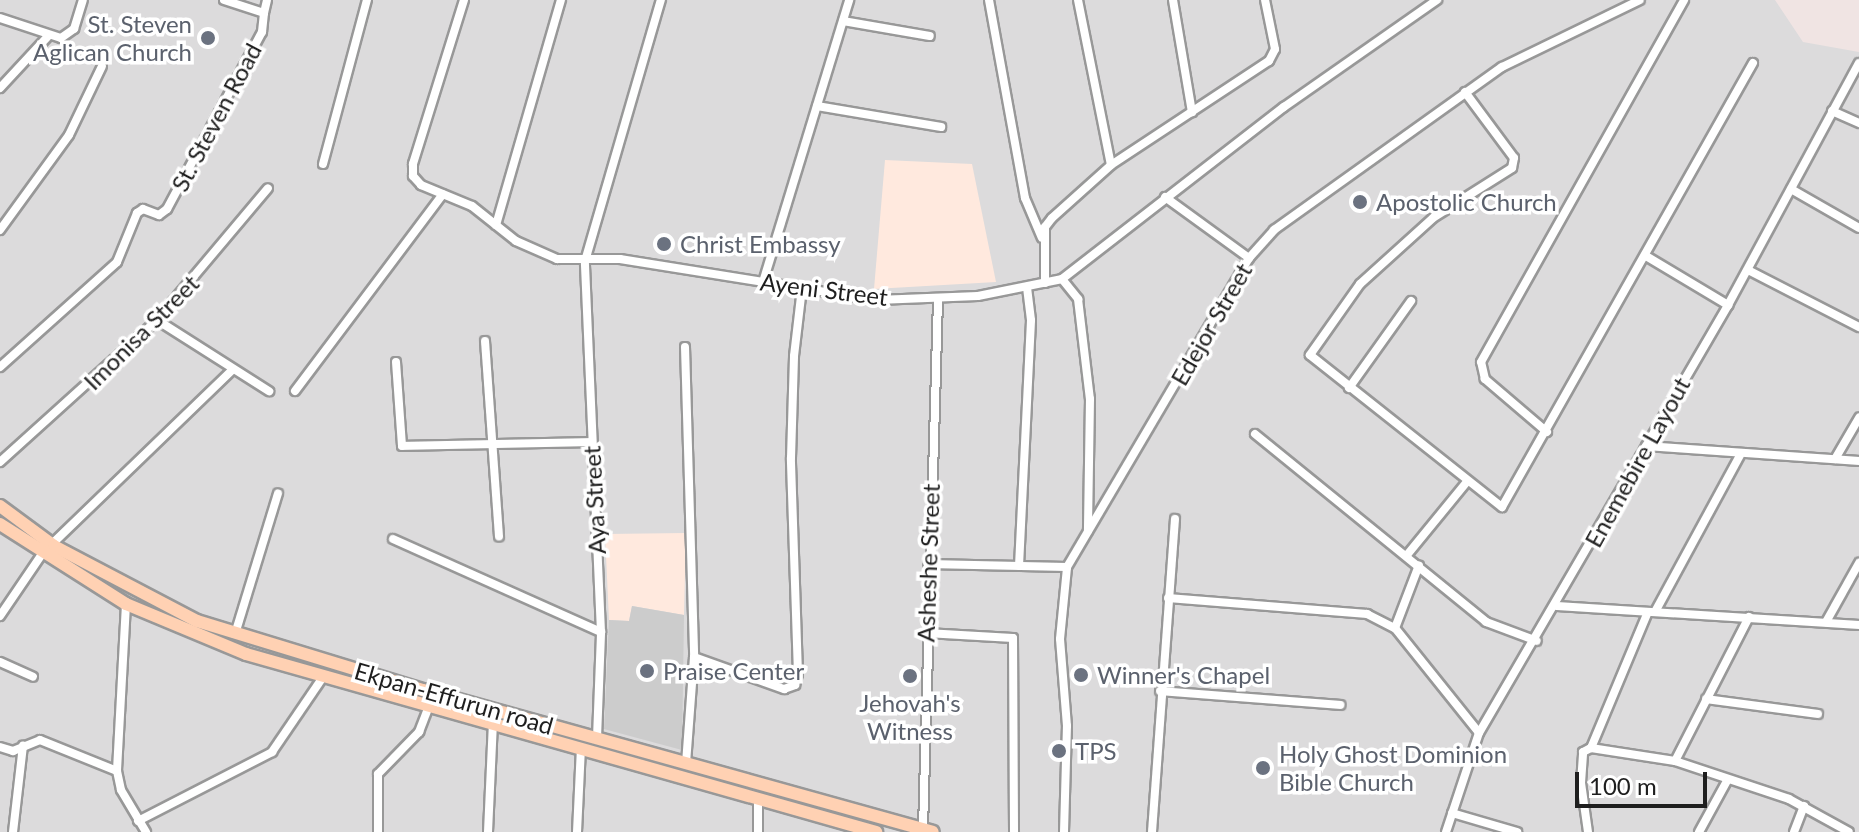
<!DOCTYPE html>
<style>
body{margin:0}
#map{position:relative;width:1859px;height:832px;overflow:hidden;background:#f0e4e3;font-family:Lato,sans-serif}
div>[style]{position:absolute}
[style*='--x']{left:calc(var(--x)*1px);top:calc(var(--y)*1px);width:calc(var(--w)*1px);rotate:calc(var(--a)*1deg)}
.residential>*{inset:0;background:#dcdbdc}
.education>*{inset:0;background:#ffe9de}
.religious>*{inset:0;background:#ccc}
.roads{filter:drop-shadow(2px 0 #989898) drop-shadow(-2px 0 #989898) drop-shadow(0 2px #989898) drop-shadow(0 -2px #989898)}
.minor>*{height:8px;margin:-4px;padding:0 4px;transform-origin:4px;border-radius:4px;background:#fff}
.secondary>*{height:12px;margin:-6px;padding:0 6px;transform-origin:6px;border-radius:6px;background:#ffd1b3}
.dots>*{width:22px;height:22px;translate:-50% -50%;box-sizing:border-box;border:4px solid #fff;border-radius:50%}
span{translate:-50% -50%;white-space:nowrap;text-align:center;line-height:1.15;-webkit-text-stroke:7px #fff;paint-order:stroke}
.worship-label{font-size:24px;color:#5b616d}
.right{translate:-100% -50%;text-align:right}
.left{translate:0 -50%;text-align:left}
.street-label{font-size:24px;color:#1e1e1e}
.scale{position:absolute;left:1575px;top:772px;width:132px;height:36px;box-sizing:border-box;border:4px solid #1e1e1e;border-top:0;padding-left:10px;font-size:24px;line-height:28px;white-space:nowrap;color:#1e1e1e;-webkit-text-stroke:6px #fff;paint-order:stroke}
</style>
<div id="map">
<div class="residential">
<div style="clip-path:polygon(0 0,1775px 0,1803px 42px,1859px 52px,1859px 832px,0 832px)"></div>
</div>
<div class="education">
<div style="clip-path:polygon(885px 160px,972px 164px,996px 282px,874px 289px)"></div>
<div style="clip-path:polygon(686px 533px,684px 615px,632px 606px,629px 621px,609px 620px,605px 534px)"></div>
</div>
<div class="religious">
<div style="clip-path:polygon(632px 606px,684px 615px,682px 750px,604px 729px,609px 620px,629px 621px)"></div>
</div>
<div class="roads">
<div class="minor">
<div style="--x:464;--y:0;--w:172;--a:107.3"></div>
<div style="--x:413;--y:164;--w:12;--a:90"></div>
<div style="--x:413;--y:176;--w:12;--a:48"></div>
<div style="--x:421;--y:185;--w:55;--a:22.4"></div>
<div style="--x:472;--y:206;--w:56;--a:38.5"></div>
<div style="--x:516;--y:241;--w:45;--a:23.7"></div>
<div style="--x:557;--y:259;--w:63;--a:0"></div>
<div style="--x:620;--y:259;--w:260;--a:9.1"></div>
<div style="--x:877;--y:300;--w:101;--a:-2.3"></div>
<div style="--x:978;--y:296;--w:86;--a:-11.4"></div>
<div style="--x:1062;--y:279;--w:281;--a:-37.8"></div>
<div style="--x:1284;--y:107;--w:187;--a:-35"></div>
<div style="--x:989;--y:0;--w:201;--a:79.7"></div>
<div style="--x:1025;--y:198;--w:43;--a:67"></div>
<div style="--x:1078;--y:0;--w:168;--a:78.7"></div>
<div style="--x:1173;--y:0;--w:114;--a:80.4"></div>
<div style="--x:264;--y:13;--w:13;--a:-77"></div>
<div style="--x:0;--y:18;--w:64;--a:18.2"></div>
<div style="--x:61;--y:38;--w:16;--a:-35"></div>
<div style="--x:74;--y:29;--w:30;--a:-73"></div>
<div style="--x:843;--y:21;--w:88;--a:9.8"></div>
<div style="--x:0;--y:88;--w:72;--a:-47.2"></div>
<div style="--x:1465;--y:92;--w:82;--a:53.4"></div>
<div style="--x:1514;--y:158;--w:10;--a:101"></div>
<div style="--x:1512;--y:168;--w:93;--a:147.7"></div>
<div style="--x:1433;--y:218;--w:98;--a:137.9"></div>
<div style="--x:1360;--y:284;--w:87;--a:125.2"></div>
<div style="--x:1310;--y:355;--w:245;--a:38.4"></div>
<div style="--x:1502;--y:507;--w:510;--a:-60.52"></div>
<div style="--x:817;--y:106;--w:126;--a:9.6"></div>
<div style="--x:1832;--y:111;--w:30;--a:24"></div>
<div style="--x:323;--y:164;--w:170;--a:-75"></div>
<div style="--x:1791;--y:189;--w:78;--a:29.8"></div>
<div style="--x:1165;--y:197;--w:104;--a:36"></div>
<div style="--x:496;--y:225;--w:234;--a:-73.9"></div>
<div style="--x:0;--y:230;--w:117;--a:-54"></div>
<div style="--x:69;--y:135;--w:76;--a:-64.4"></div>
<div style="--x:1646;--y:256;--w:96;--a:30.9"></div>
<div style="--x:1748;--y:270;--w:125;--a:27.2"></div>
<div style="--x:1062;--y:279;--w:26;--a:51"></div>
<div style="--x:1078;--y:299;--w:101;--a:83.2"></div>
<div style="--x:1090;--y:399;--w:132;--a:90.9"></div>
<div style="--x:763;--y:282;--w:295;--a:-73"></div>
<div style="--x:1045;--y:283;--w:56;--a:-90"></div>
<div style="--x:1045;--y:227;--w:11;--a:-52"></div>
<div style="--x:1052;--y:218;--w:79;--a:-41.9"></div>
<div style="--x:1111;--y:165;--w:189;--a:-33.4"></div>
<div style="--x:1269;--y:61;--w:13;--a:-63"></div>
<div style="--x:1275;--y:49;--w:50;--a:-101.5"></div>
<div style="--x:157;--y:320;--w:133;--a:32.4"></div>
<div style="--x:485;--y:341;--w:196;--a:85.9"></div>
<div style="--x:685;--y:347;--w:310;--a:88.3"></div>
<div style="--x:694;--y:657;--w:107;--a:94.3"></div>
<div style="--x:396;--y:362;--w:84;--a:85.9"></div>
<div style="--x:402;--y:446;--w:188;--a:-1.2"></div>
<div style="--x:0;--y:367;--w:157;--a:-41.9"></div>
<div style="--x:117;--y:262;--w:53;--a:-67.8"></div>
<div style="--x:137;--y:213;--w:7;--a:-34"></div>
<div style="--x:143;--y:209;--w:17;--a:21"></div>
<div style="--x:159;--y:215;--w:10;--a:-37"></div>
<div style="--x:167;--y:209;--w:201;--a:-61.8"></div>
<div style="--x:262;--y:32;--w:19;--a:-84"></div>
<div style="--x:264;--y:13;--w:42;--a:-162"></div>
<div style="--x:1349;--y:388;--w:107;--a:-54.5"></div>
<div style="--x:295;--y:391;--w:246;--a:-53.1"></div>
<div style="--x:1547;--y:432;--w:82;--a:-139.5"></div>
<div style="--x:1485;--y:379;--w:17;--a:-103"></div>
<div style="--x:1481;--y:362;--w:415;--a:-60.7"></div>
<div style="--x:1255;--y:434;--w:298;--a:39.1"></div>
<div style="--x:1486;--y:622;--w:54;--a:20.4"></div>
<div style="--x:1646;--y:446;--w:214;--a:4"></div>
<div style="--x:1835;--y:459;--w:48;--a:-59.7"></div>
<div style="--x:0;--y:462;--w:212;--a:-42.1"></div>
<div style="--x:157;--y:320;--w:172;--a:-49.9"></div>
<div style="--x:393;--y:539;--w:228;--a:24.1"></div>
<div style="--x:52;--y:544;--w:250;--a:-44"></div>
<div style="--x:1407;--y:555;--w:93;--a:-50.7"></div>
<div style="--x:928;--y:564;--w:139;--a:1.2"></div>
<div style="--x:1019;--y:566;--w:246;--a:-87.2"></div>
<div style="--x:1031;--y:320;--w:32;--a:-97"></div>
<div style="--x:1168;--y:598;--w:200;--a:4.6"></div>
<div style="--x:1367;--y:614;--w:31;--a:27"></div>
<div style="--x:1395;--y:628;--w:134;--a:51.3"></div>
<div style="--x:126;--y:604;--w:167;--a:93.1"></div>
<div style="--x:117;--y:771;--w:19;--a:78"></div>
<div style="--x:121;--y:790;--w:49;--a:59.2"></div>
<div style="--x:1557;--y:606;--w:303;--a:3.6"></div>
<div style="--x:1656;--y:610;--w:176;--a:-61.5"></div>
<div style="--x:0;--y:616;--w:75;--a:-55.9"></div>
<div style="--x:1826;--y:622;--w:68;--a:-60.8"></div>
<div style="--x:1395;--y:628;--w:67;--a:-69.1"></div>
<div style="--x:926;--y:633;--w:87;--a:3.3"></div>
<div style="--x:1013;--y:638;--w:194;--a:89.7"></div>
<div style="--x:235;--y:634;--w:147;--a:-73"></div>
<div style="--x:694;--y:657;--w:96;--a:19.6"></div>
<div style="--x:784;--y:689;--w:12;--a:-20"></div>
<div style="--x:795;--y:685;--w:11;--a:-75"></div>
<div style="--x:798;--y:674;--w:216;--a:-91.9"></div>
<div style="--x:791;--y:458;--w:102;--a:-88.3"></div>
<div style="--x:794;--y:356;--w:68;--a:-83.3"></div>
<div style="--x:0;--y:662;--w:36;--a:24"></div>
<div style="--x:1160;--y:691;--w:181;--a:4.4"></div>
<div style="--x:1706;--y:699;--w:113;--a:7.6"></div>
<div style="--x:597;--y:738;--w:106;--a:-87.8"></div>
<div style="--x:601;--y:632;--w:371;--a:-92.5"></div>
<div style="--x:585;--y:261;--w:272;--a:-73.8"></div>
<div style="--x:0;--y:747;--w:14;--a:17"></div>
<div style="--x:13;--y:751;--w:29;--a:-22"></div>
<div style="--x:40;--y:740;--w:83;--a:21.9"></div>
<div style="--x:1591;--y:748;--w:85;--a:8.8"></div>
<div style="--x:1675;--y:761;--w:120;--a:18.4"></div>
<div style="--x:1789;--y:799;--w:68;--a:28.8"></div>
<div style="--x:1675;--y:761;--w:162;--a:-62.8"></div>
<div style="--x:1452;--y:813;--w:68;--a:16.3"></div>
<div style="--x:138;--y:821;--w:151;--a:-27.2"></div>
<div style="--x:272;--y:752;--w:91;--a:-55.8"></div>
<div style="--x:923;--y:829;--w:531;--a:-88.38"></div>
<div style="--x:13;--y:832;--w:87;--a:-83.4"></div>
<div style="--x:378;--y:832;--w:58;--a:-90"></div>
<div style="--x:378;--y:774;--w:59;--a:-45.7"></div>
<div style="--x:419;--y:732;--w:28;--a:-69"></div>
<div style="--x:488;--y:832;--w:109;--a:-87.4"></div>
<div style="--x:577;--y:832;--w:84;--a:-87.3"></div>
<div style="--x:758;--y:832;--w:33;--a:-90"></div>
<div style="--x:1064;--y:832;--w:106;--a:-88.4"></div>
<div style="--x:1067;--y:726;--w:87;--a:-94.6"></div>
<div style="--x:1060;--y:639;--w:72;--a:-84.4"></div>
<div style="--x:1067;--y:567;--w:359;--a:-59.5"></div>
<div style="--x:1249;--y:258;--w:38;--a:-48"></div>
<div style="--x:1274;--y:230;--w:280;--a:-35.6"></div>
<div style="--x:1502;--y:67;--w:153;--a:-25.9"></div>
<div style="--x:1152;--y:832;--w:314;--a:-85.8"></div>
<div style="--x:1446;--y:832;--w:104;--a:-71.6"></div>
<div style="--x:1479;--y:733;--w:495;--a:-59.8"></div>
<div style="--x:1728;--y:305;--w:275;--a:-61.6"></div>
<div style="--x:1588;--y:832;--w:49;--a:-98.1"></div>
<div style="--x:1581;--y:783;--w:31;--a:-86"></div>
<div style="--x:1583;--y:752;--w:9;--a:-27"></div>
<div style="--x:1591;--y:748;--w:145;--a:-67.3"></div>
<div style="--x:1699;--y:832;--w:60;--a:-61.3"></div>
<div style="--x:1794;--y:832;--w:28;--a:-69"></div>
</div>
<div class="secondary">
<div style="--x:0;--y:506;--w:67;--a:36.5"></div>
<div style="--x:54;--y:546;--w:161;--a:27.7"></div>
<div style="--x:197;--y:621;--w:236;--a:17"></div>
<div style="--x:423;--y:690;--w:529;--a:15.56"></div>
<div style="--x:0;--y:524;--w:149;--a:32.4"></div>
<div style="--x:126;--y:604;--w:130;--a:22.6"></div>
<div style="--x:246;--y:654;--w:655;--a:15.78"></div>
</div>
</div>
<div class="dots">
<div style="left:208px;top:38px;background:#6b7280"></div>
<div style="left:1360px;top:202px;background:#6b7280"></div>
<div style="left:664px;top:244px;background:#6b7280"></div>
<div style="left:647px;top:671px;background:#6b7280"></div>
<div style="left:1081px;top:675px;background:#6b7280"></div>
<div style="left:910px;top:676px;background:#6b7280"></div>
<div style="left:1059px;top:751px;background:#6b7280"></div>
<div style="left:1263px;top:768px;background:#6b7280"></div>
</div>
<div class="worship-label">
<span class="right" style="left:192px;top:38px">St. Steven<br>Aglican Church</span>
<span class="left" style="left:1376px;top:202px">Apostolic Church</span>
<span class="left" style="left:680px;top:244px">Christ Embassy</span>
<span class="left" style="left:663px;top:671px">Praise Center</span>
<span class="left" style="left:1097px;top:675px">Winner's Chapel</span>
<span style="left:910px;top:717px">Jehovah's<br>Witness</span>
<span class="left" style="left:1075px;top:751px">TPS</span>
<span class="left" style="left:1279px;top:768px">Holy Ghost Dominion<br>Bible Church</span>
</div>
<div class="street-label">
<span style="left:216px;top:117px;rotate:-62deg">St. Steven Road</span>
<span style="left:824px;top:289px;rotate:7deg">Ayeni Street</span>
<span style="left:1211px;top:324px;rotate:-60deg">Edejor Street</span>
<span style="left:141px;top:332px;rotate:-45deg">Imonisa Street</span>
<span style="left:1637px;top:462px;rotate:-61deg">Enemebire Layout</span>
<span style="left:594px;top:500px;rotate:-93deg">Aya Street</span>
<span style="left:928px;top:563px;rotate:-88deg">Asheshe Street</span>
<span style="left:454px;top:698px;rotate:16deg">Ekpan-Effurun road</span>
</div>
<div class="scale">100 m</div>
</div>
